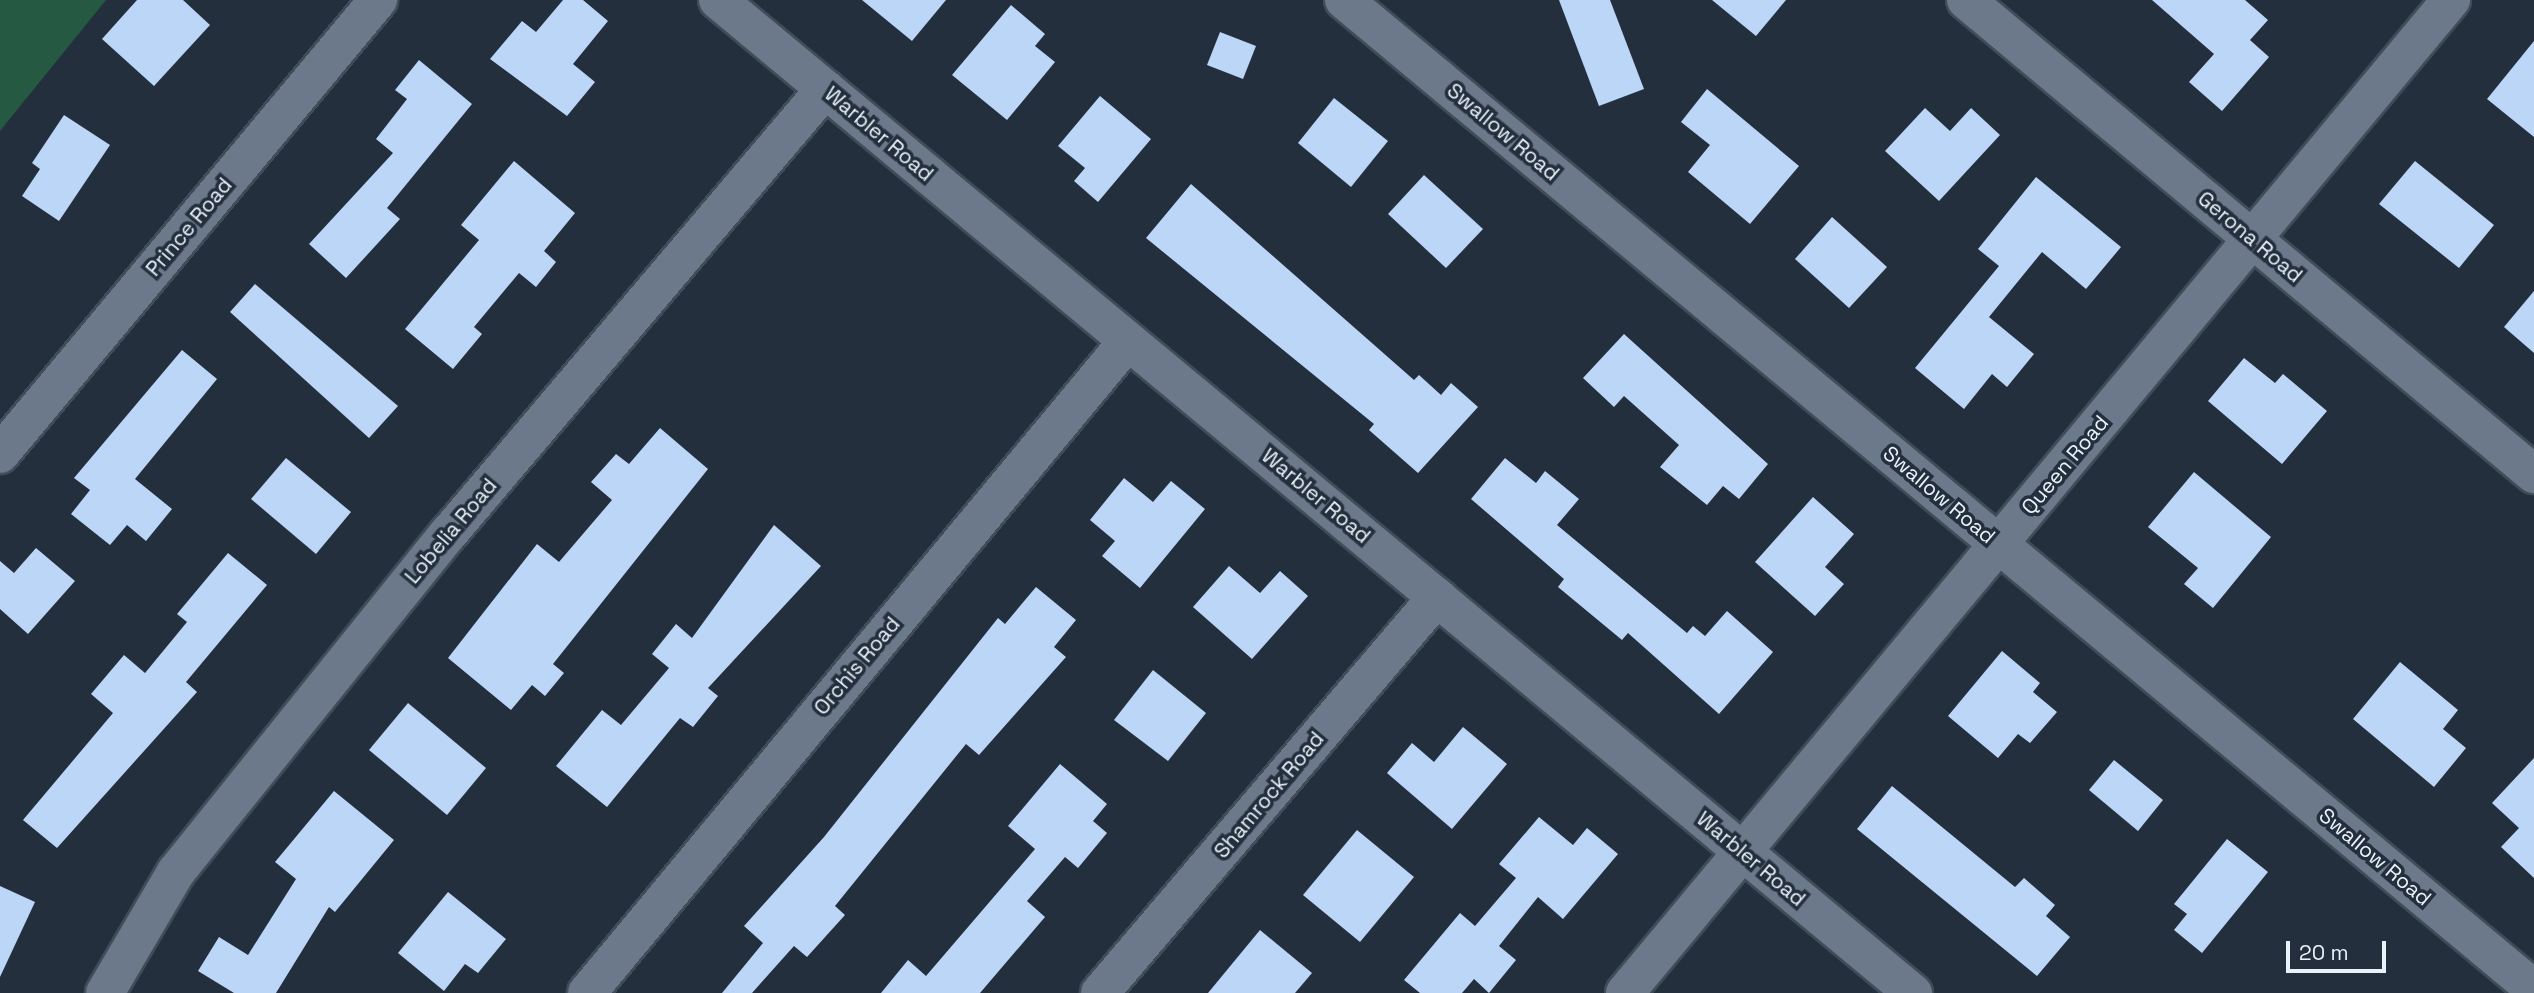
<!DOCTYPE html>
<style>
body{margin:0}
#map{position:relative;width:2534px;height:993px;overflow:hidden;background:#232f3d;font-family:"Space Grotesk",sans-serif}
div>[style]{position:absolute}
[style*='--x']{left:calc(var(--x)*1px);top:calc(var(--y)*1px);width:calc(var(--w)*1px);rotate:calc(var(--a)*1deg)}
.green>*{inset:0;background:#255941}
.building>*{inset:0;background:#bcd6f8}
.roads{filter:drop-shadow(2px 0 #414c58) drop-shadow(-2px 0 #414c58) drop-shadow(0 2px #414c58) drop-shadow(0 -2px #414c58)}
.minor>*{height:38px;margin:-19px;padding:0 19px;transform-origin:19px;border-radius:19px;background:#6c798a}
span{translate:-50% -50%;white-space:nowrap;text-align:center;line-height:1.15;-webkit-text-stroke:7px #232f3d;paint-order:stroke}
.street-label{font-size:21px;color:#eaf2fb}
.scale{position:absolute;left:2286px;top:941px;width:100px;height:32px;box-sizing:border-box;border:4px solid #eaf2fb;border-top:0;padding-left:9px;font-size:21px;line-height:24px;white-space:nowrap;color:#eaf2fb;-webkit-text-stroke:5px #232f3d;paint-order:stroke}
</style>
<div id="map">
<div class="green">
<div style="clip-path:polygon(0 0,106px 0,0 131px)"></div>
</div>
<div class="building">
<div style="clip-path:polygon(137px 0,183px 0,210px 25px,154px 86px,102px 39px)"></div>
<div style="clip-path:polygon(563px 0,583px 0,608px 21px,573px 64px,595px 82px,567px 116px,490px 59px,522px 21px,536px 32px)"></div>
<div style="clip-path:polygon(862px 0,946px 0,912px 41px)"></div>
<div style="clip-path:polygon(1559px 0,1610px 0,1644px 89px,1599px 106px)"></div>
<div style="clip-path:polygon(1712px 0,1786px 0,1756px 36px)"></div>
<div style="clip-path:polygon(2152px 0,2245px 0,2268px 20px,2250px 40px,2269px 57px,2222px 111px,2189px 82px,2214px 54px)"></div>
<div style="clip-path:polygon(1011px 5px,1045px 34px,1035px 46px,1055px 62px,1007px 120px,952px 75px)"></div>
<div style="clip-path:polygon(1220px 32px,1256px 46px,1243px 79px,1207px 65px)"></div>
<div style="clip-path:polygon(2534px 41px,2534px 137px,2487px 99px)"></div>
<div style="clip-path:polygon(419px 60px,472px 104px,387px 208px,400px 219px,346px 278px,309px 244px,393px 153px,376px 139px,407px 99px,395px 90px)"></div>
<div style="clip-path:polygon(1707px 89px,1799px 166px,1750px 224px,1688px 172px,1710px 145px,1681px 122px)"></div>
<div style="clip-path:polygon(1100px 96px,1151px 139px,1098px 202px,1074px 181px,1085px 168px,1058px 146px)"></div>
<div style="clip-path:polygon(1334px 98px,1388px 141px,1351px 187px,1298px 143px)"></div>
<div style="clip-path:polygon(1925px 108px,1950px 131px,1971px 108px,2000px 135px,1939px 201px,1885px 151px)"></div>
<div style="clip-path:polygon(64px 115px,110px 145px,59px 221px,22px 196px,40px 169px,32px 163px)"></div>
<div style="clip-path:polygon(514px 161px,575px 213px,544px 251px,556px 262px,536px 287px,519px 273px,474px 327px,482px 334px,453px 369px,405px 329px,479px 240px,461px 225px)"></div>
<div style="clip-path:polygon(2415px 161px,2494px 225px,2459px 268px,2379px 204px)"></div>
<div style="clip-path:polygon(1424px 175px,1483px 229px,1446px 268px,1388px 214px)"></div>
<div style="clip-path:polygon(2036px 177px,2121px 247px,2086px 289px,2042px 252px,1989px 317px,2034px 354px,2007px 387px,1992px 374px,1964px 409px,1915px 368px,1999px 266px,1978px 249px)"></div>
<div style="clip-path:polygon(1191px 184px,1414px 380px,1419px 375px,1441px 395px,1451px 383px,1478px 407px,1418px 473px,1369px 430px,1374px 424px,1146px 238px)"></div>
<div style="clip-path:polygon(1832px 217px,1887px 267px,1849px 308px,1795px 259px)"></div>
<div style="clip-path:polygon(255px 284px,398px 406px,369px 438px,230px 312px)"></div>
<div style="clip-path:polygon(2534px 291px,2534px 353px,2504px 327px)"></div>
<div style="clip-path:polygon(1624px 334px,1768px 464px,1739px 499px,1723px 486px,1707px 505px,1660px 467px,1679px 445px,1624px 396px,1614px 407px,1583px 378px)"></div>
<div style="clip-path:polygon(182px 350px,217px 379px,135px 479px,172px 509px,146px 541px,127px 525px,110px 545px,71px 514px,90px 490px,74px 478px)"></div>
<div style="clip-path:polygon(2244px 358px,2275px 383px,2283px 374px,2327px 411px,2282px 464px,2208px 401px)"></div>
<div style="clip-path:polygon(660px 428px,708px 469px,553px 664px,564px 673px,545px 696px,532px 685px,511px 710px,448px 658px,537px 544px,559px 562px,612px 500px,591px 482px,616px 454px,629px 464px)"></div>
<div style="clip-path:polygon(286px 458px,351px 512px,316px 554px,251px 499px)"></div>
<div style="clip-path:polygon(1505px 458px,1536px 483px,1545px 471px,1579px 499px,1557px 525px,1687px 633px,1693px 626px,1705px 636px,1727px 611px,1773px 652px,1719px 714px,1628px 633px,1622px 640px,1558px 587px,1564px 579px,1471px 499px)"></div>
<div style="clip-path:polygon(2194px 472px,2271px 537px,2213px 608px,2184px 584px,2198px 568px,2148px 527px)"></div>
<div style="clip-path:polygon(1124px 478px,1153px 502px,1171px 481px,1205px 509px,1140px 588px,1102px 556px,1115px 541px,1090px 520px)"></div>
<div style="clip-path:polygon(1813px 497px,1854px 534px,1825px 567px,1844px 584px,1815px 616px,1755px 562px)"></div>
<div style="clip-path:polygon(774px 525px,821px 566px,708px 688px,718px 696px,693px 727px,680px 718px,607px 807px,556px 766px,602px 710px,621px 725px,669px 668px,652px 654px,676px 624px,692px 638px)"></div>
<div style="clip-path:polygon(36px 548px,75px 581px,28px 634px,0 609px,0 561px,14px 573px)"></div>
<div style="clip-path:polygon(228px 553px,267px 585px,186px 682px,197px 692px,57px 848px,23px 820px,113px 713px,91px 694px,124px 655px,145px 673px,187px 622px,177px 614px)"></div>
<div style="clip-path:polygon(1229px 566px,1260px 593px,1280px 571px,1308px 596px,1252px 659px,1193px 607px)"></div>
<div style="clip-path:polygon(1036px 587px,1076px 620px,1054px 647px,1066px 657px,979px 755px,966px 744px,835px 906px,845px 915px,807px 957px,794px 946px,752px 993px,722px 993px,763px 943px,744px 926px,824px 837px,998px 618px,1005px 624px)"></div>
<div style="clip-path:polygon(2002px 651px,2040px 683px,2033px 692px,2057px 712px,2030px 743px,2018px 734px,1998px 758px,1948px 716px)"></div>
<div style="clip-path:polygon(2400px 662px,2458px 710px,2443px 729px,2466px 748px,2434px 787px,2353px 719px)"></div>
<div style="clip-path:polygon(1153px 670px,1206px 713px,1168px 761px,1114px 720px)"></div>
<div style="clip-path:polygon(408px 703px,486px 768px,447px 815px,369px 750px)"></div>
<div style="clip-path:polygon(1463px 727px,1507px 764px,1452px 829px,1387px 773px,1412px 743px,1434px 762px)"></div>
<div style="clip-path:polygon(2534px 758px,2534px 878px,2501px 847px,2519px 828px,2492px 803px)"></div>
<div style="clip-path:polygon(2114px 760px,2163px 800px,2138px 831px,2089px 790px)"></div>
<div style="clip-path:polygon(1060px 764px,1107px 804px,1093px 821px,1107px 833px,1078px 868px,1065px 857px,1027px 901px,1045px 917px,980px 993px,881px 993px,908px 960px,926px 976px,1035px 849px,1008px 826px)"></div>
<div style="clip-path:polygon(1892px 786px,2015px 887px,2024px 878px,2055px 905px,2046px 916px,2070px 937px,2037px 976px,1857px 829px)"></div>
<div style="clip-path:polygon(334px 791px,394px 840px,335px 912px,329px 907px,276px 993px,234px 993px,198px 971px,219px 937px,248px 955px,296px 879px,275px 862px)"></div>
<div style="clip-path:polygon(1539px 817px,1573px 845px,1587px 828px,1618px 854px,1563px 919px,1538px 897px,1499px 946px,1516px 960px,1489px 993px,1474px 979px,1462px 993px,1420px 993px,1404px 980px,1460px 913px,1475px 926px,1516px 878px,1499px 864px)"></div>
<div style="clip-path:polygon(1357px 830px,1414px 877px,1360px 942px,1303px 895px)"></div>
<div style="clip-path:polygon(2227px 839px,2268px 872px,2202px 953px,2174px 930px,2187px 914px,2174px 904px)"></div>
<div style="clip-path:polygon(0 886px,35px 902px,0 977px)"></div>
<div style="clip-path:polygon(448px 892px,506px 939px,478px 973px,465px 964px,444px 991px,398px 953px)"></div>
<div style="clip-path:polygon(1260px 930px,1312px 973px,1295px 993px,1208px 993px)"></div>
</div>
<div class="roads">
<div class="minor">
<div style="--x:718;--y:0;--w:1554;--a:39.73"></div>
<div style="--x:1344;--y:0;--w:1547;--a:39.73"></div>
<div style="--x:1966;--y:0;--w:740;--a:39.85"></div>
<div style="--x:0;--y:454;--w:591;--a:-50.22"></div>
<div style="--x:105;--y:993;--w:140;--a:-59.6"></div>
<div style="--x:176;--y:872;--w:435;--a:-51.2"></div>
<div style="--x:449;--y:533;--w:582;--a:-49.74"></div>
<div style="--x:587;--y:993;--w:847;--a:-50.32"></div>
<div style="--x:1100;--y:993;--w:520;--a:-49.6"></div>
<div style="--x:1625;--y:993;--w:1292;--a:-50.25"></div>
</div>
</div>
<div class="street-label">
<span style="left:1503px;top:132px;rotate:40deg">Swallow Road</span>
<span style="left:879px;top:134px;rotate:40deg">Warbler Road</span>
<span style="left:189px;top:227px;rotate:-50deg">Prince Road</span>
<span style="left:2250px;top:237px;rotate:40deg">Gerona Road</span>
<span style="left:2065px;top:465px;rotate:-50deg">Queen Road</span>
<span style="left:1939px;top:495px;rotate:40deg">Swallow Road</span>
<span style="left:1316px;top:496px;rotate:40deg">Warbler Road</span>
<span style="left:451px;top:531px;rotate:-50deg">Lobelia Road</span>
<span style="left:857px;top:666px;rotate:-50deg">Orchis Road</span>
<span style="left:1269px;top:795px;rotate:-50deg">Shamrock Road</span>
<span style="left:2375px;top:857px;rotate:40deg">Swallow Road</span>
<span style="left:1751px;top:859px;rotate:40deg">Warbler Road</span>
</div>
<div class="scale">20 m</div>
</div>
